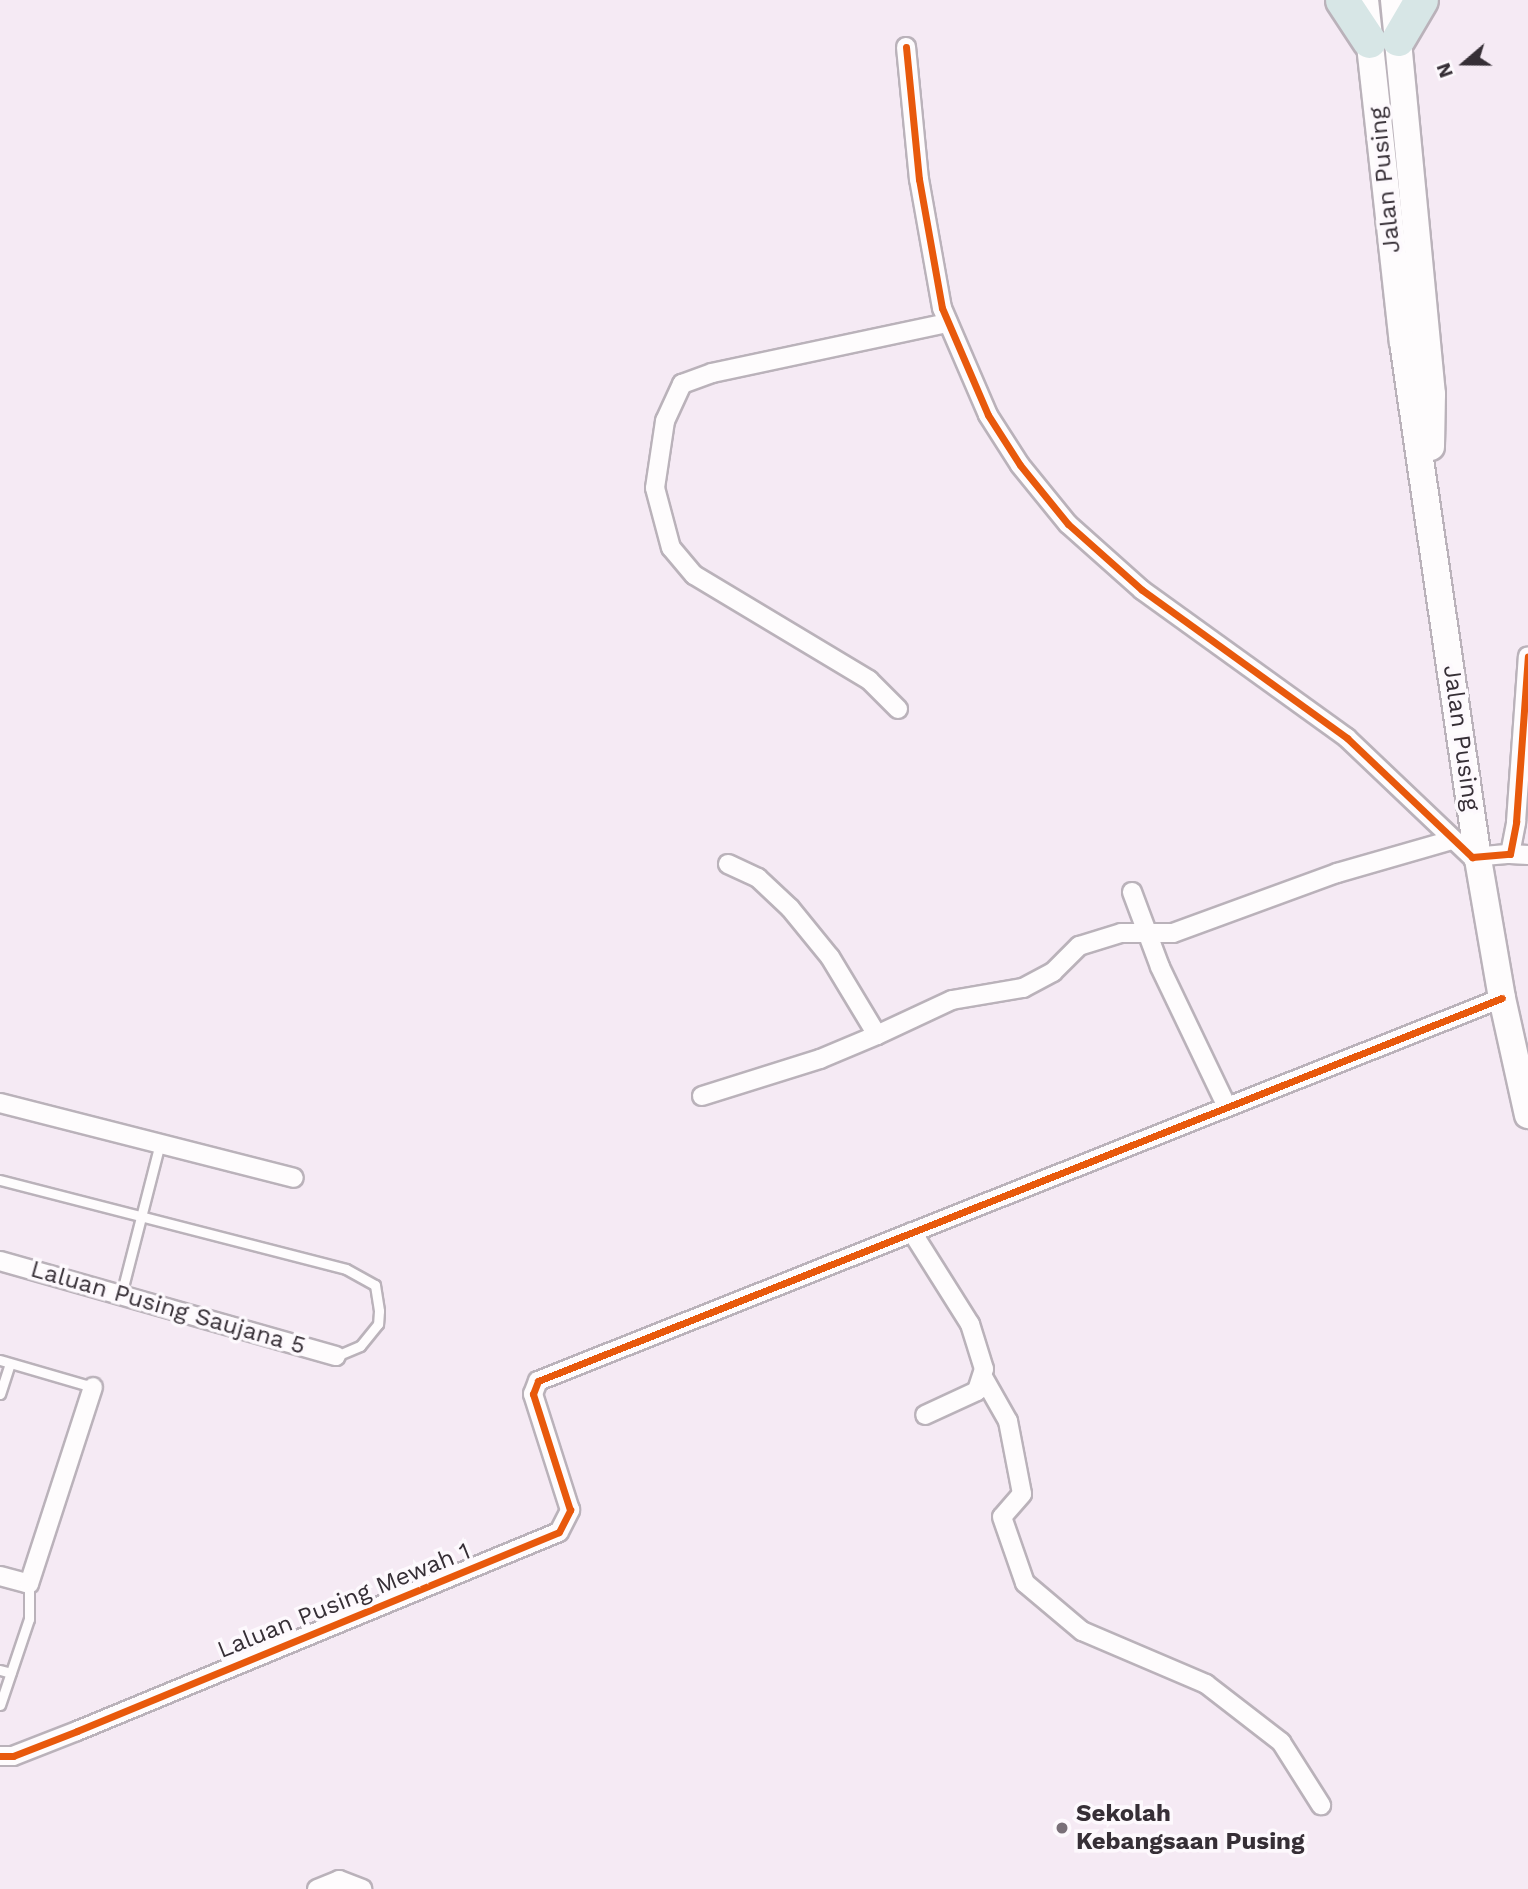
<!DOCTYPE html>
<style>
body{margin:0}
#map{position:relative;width:1528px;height:1889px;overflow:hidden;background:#f5eaf4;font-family:"Work Sans",sans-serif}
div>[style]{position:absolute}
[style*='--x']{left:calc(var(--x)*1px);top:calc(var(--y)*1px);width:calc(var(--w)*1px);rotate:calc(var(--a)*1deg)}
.roads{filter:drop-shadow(2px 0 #bab2ba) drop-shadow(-2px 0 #bab2ba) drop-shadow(0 2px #bab2ba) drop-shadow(0 -2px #bab2ba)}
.lane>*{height:9px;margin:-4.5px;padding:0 4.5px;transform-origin:4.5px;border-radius:4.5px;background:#fefcfd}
.street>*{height:18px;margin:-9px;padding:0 9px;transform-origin:9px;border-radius:9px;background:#fefcfd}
.secondary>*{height:26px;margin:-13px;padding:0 13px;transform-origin:13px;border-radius:13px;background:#fefcfd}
.highway>*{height:33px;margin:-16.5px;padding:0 16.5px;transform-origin:16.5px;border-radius:16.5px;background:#d7e6e6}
.cycleway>*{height:7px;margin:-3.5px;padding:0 3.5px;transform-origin:3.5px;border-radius:3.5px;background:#e8590c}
.dots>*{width:19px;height:19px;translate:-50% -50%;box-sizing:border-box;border:4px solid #fdf9fd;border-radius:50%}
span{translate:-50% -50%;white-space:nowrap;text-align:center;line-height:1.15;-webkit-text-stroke:7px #fdf9fd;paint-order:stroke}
.street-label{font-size:24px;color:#362f36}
.poi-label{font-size:24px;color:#362f36;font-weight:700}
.left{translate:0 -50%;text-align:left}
.north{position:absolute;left:1430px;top:28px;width:70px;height:70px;-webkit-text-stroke:5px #fdf9fd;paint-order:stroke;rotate:250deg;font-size:19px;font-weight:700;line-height:28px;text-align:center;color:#362f36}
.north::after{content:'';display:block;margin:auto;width:24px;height:32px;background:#362f36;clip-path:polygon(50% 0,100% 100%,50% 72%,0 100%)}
</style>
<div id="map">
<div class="roads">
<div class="lane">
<div style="--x:0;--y:1180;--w:357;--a:14.4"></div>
<div style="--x:346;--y:1269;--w:33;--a:29"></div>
<div style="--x:375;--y:1285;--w:26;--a:81"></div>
<div style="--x:379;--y:1311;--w:13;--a:94"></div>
<div style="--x:378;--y:1324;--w:28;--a:129"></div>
<div style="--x:360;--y:1346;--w:26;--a:157"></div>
<div style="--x:121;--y:1295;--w:157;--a:-75.6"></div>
<div style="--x:0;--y:1360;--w:97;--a:16.2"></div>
<div style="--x:0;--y:1394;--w:32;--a:-72"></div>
<div style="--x:0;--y:1670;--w:11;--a:15"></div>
<div style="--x:0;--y:1705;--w:91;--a:-71.4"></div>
<div style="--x:29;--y:1619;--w:35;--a:-90"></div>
</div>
<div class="street">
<div style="--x:906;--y:47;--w:133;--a:84.4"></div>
<div style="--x:919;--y:179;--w:131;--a:79.9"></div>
<div style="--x:942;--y:308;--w:116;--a:66.7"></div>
<div style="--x:988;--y:415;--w:59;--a:57.4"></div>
<div style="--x:1020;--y:465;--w:76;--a:50.9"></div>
<div style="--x:1068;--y:524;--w:99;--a:41.7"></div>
<div style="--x:1142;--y:590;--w:253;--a:35.8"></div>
<div style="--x:1347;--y:738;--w:173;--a:43.6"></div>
<div style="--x:1472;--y:857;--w:38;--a:-5"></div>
<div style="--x:1510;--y:854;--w:33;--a:-79"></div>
<div style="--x:1516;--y:822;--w:166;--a:-85.9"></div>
<div style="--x:898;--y:709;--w:41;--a:-135"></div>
<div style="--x:869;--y:680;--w:204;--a:-149"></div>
<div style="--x:694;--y:575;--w:35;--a:-130"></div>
<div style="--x:671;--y:548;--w:62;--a:-104.9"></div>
<div style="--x:655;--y:488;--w:68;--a:-81.5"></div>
<div style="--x:665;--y:421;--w:41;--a:-65.3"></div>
<div style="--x:682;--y:384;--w:32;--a:-20"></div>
<div style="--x:712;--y:373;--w:241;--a:-12"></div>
<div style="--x:1510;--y:854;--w:18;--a:3"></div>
<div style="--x:728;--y:864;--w:33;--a:25"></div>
<div style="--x:758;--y:878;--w:44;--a:43.2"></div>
<div style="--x:790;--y:908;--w:63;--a:50.8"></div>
<div style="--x:830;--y:957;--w:91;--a:58.9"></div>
<div style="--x:877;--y:1035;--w:83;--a:-25"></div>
<div style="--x:952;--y:1000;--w:72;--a:-9.6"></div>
<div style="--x:1023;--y:988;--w:34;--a:-28"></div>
<div style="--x:1053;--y:972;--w:37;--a:-45"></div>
<div style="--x:1079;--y:946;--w:44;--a:-17.2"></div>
<div style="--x:1121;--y:933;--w:52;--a:0"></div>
<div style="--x:1173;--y:933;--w:175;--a:-20.1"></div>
<div style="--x:1337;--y:873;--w:120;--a:-16"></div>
<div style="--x:1132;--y:892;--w:80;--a:69.5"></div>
<div style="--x:1160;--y:967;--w:155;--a:64.4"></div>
<div style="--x:702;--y:1096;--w:124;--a:-17.4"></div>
<div style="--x:820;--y:1059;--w:62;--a:-22.8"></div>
<div style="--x:0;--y:1103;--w:303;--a:14.3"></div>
<div style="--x:912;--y:1232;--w:109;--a:57.8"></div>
<div style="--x:970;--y:1324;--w:47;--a:72.7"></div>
<div style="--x:984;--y:1369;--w:23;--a:108"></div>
<div style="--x:977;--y:1391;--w:57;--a:155.2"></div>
<div style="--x:0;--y:1261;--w:349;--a:15.8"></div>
<div style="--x:983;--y:1377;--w:51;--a:60.4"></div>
<div style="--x:1008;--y:1421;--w:74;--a:79.1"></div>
<div style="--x:1022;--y:1494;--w:30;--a:131"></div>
<div style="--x:1002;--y:1517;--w:70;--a:70.8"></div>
<div style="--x:1025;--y:1583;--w:75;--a:40.1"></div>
<div style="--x:1082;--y:1631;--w:135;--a:23.1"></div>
<div style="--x:1206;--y:1684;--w:95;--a:37.7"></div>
<div style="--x:1281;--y:1742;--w:75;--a:57.6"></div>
<div style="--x:0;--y:1576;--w:30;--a:15"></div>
<div style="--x:29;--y:1584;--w:207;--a:-72"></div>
<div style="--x:0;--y:1756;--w:13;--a:0"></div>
<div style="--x:13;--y:1756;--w:69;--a:-21.3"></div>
<div style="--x:77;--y:1731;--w:521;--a:-22.43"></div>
<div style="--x:559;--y:1532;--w:25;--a:-63"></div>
<div style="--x:570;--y:1510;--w:122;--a:-107.7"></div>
<div style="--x:533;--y:1394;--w:14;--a:-69"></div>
<div style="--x:538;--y:1381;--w:1037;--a:-21.67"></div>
<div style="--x:317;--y:1889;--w:24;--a:-22"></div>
<div style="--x:339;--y:1880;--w:25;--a:21"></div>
</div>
<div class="secondary">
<div style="--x:1365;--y:0;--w:344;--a:83.7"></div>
<div style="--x:1403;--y:342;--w:522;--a:81.75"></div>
<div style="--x:1478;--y:859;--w:141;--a:80.2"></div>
<div style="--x:1502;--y:998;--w:120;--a:77.5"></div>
<div style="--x:1394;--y:0;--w:396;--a:84.5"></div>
<div style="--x:1432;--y:394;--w:53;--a:91.1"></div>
</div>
<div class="highway">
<div style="--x:1342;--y:0;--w:49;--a:56.6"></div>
<div style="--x:1398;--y:39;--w:45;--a:-59.5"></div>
</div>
</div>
<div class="cycleway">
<div style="--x:906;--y:47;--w:133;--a:84.4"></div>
<div style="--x:919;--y:179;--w:131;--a:79.9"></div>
<div style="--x:942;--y:308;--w:116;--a:66.7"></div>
<div style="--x:988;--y:415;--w:59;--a:57.4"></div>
<div style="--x:1020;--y:465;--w:76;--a:50.9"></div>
<div style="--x:1068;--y:524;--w:99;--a:41.7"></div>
<div style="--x:1142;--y:590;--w:253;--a:35.8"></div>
<div style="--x:1347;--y:738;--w:173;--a:43.6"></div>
<div style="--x:1472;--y:857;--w:38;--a:-5"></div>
<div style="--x:1510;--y:854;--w:33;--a:-79"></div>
<div style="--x:1516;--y:822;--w:166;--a:-85.9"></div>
<div style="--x:0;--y:1756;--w:13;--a:0"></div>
<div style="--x:13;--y:1756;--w:69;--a:-21.3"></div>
<div style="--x:77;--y:1731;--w:521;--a:-22.43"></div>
<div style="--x:559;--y:1532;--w:25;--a:-63"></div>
<div style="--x:570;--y:1510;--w:122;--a:-107.7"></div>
<div style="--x:533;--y:1394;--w:14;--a:-69"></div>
<div style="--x:538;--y:1381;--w:1037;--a:-21.67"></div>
</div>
<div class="dots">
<div style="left:1062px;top:1828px;background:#797078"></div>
</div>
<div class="street-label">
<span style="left:1385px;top:180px;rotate:-96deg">Jalan Pusing</span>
<span style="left:1461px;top:738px;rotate:82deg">Jalan Pusing</span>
<span style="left:168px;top:1308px;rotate:16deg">Laluan Pusing Saujana 5</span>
<span style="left:344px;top:1601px;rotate:-22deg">Laluan Pusing Mewah 1</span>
</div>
<div class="poi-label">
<span class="left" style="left:1076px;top:1828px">Sekolah<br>Kebangsaan Pusing</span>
</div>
<div class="north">N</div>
</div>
